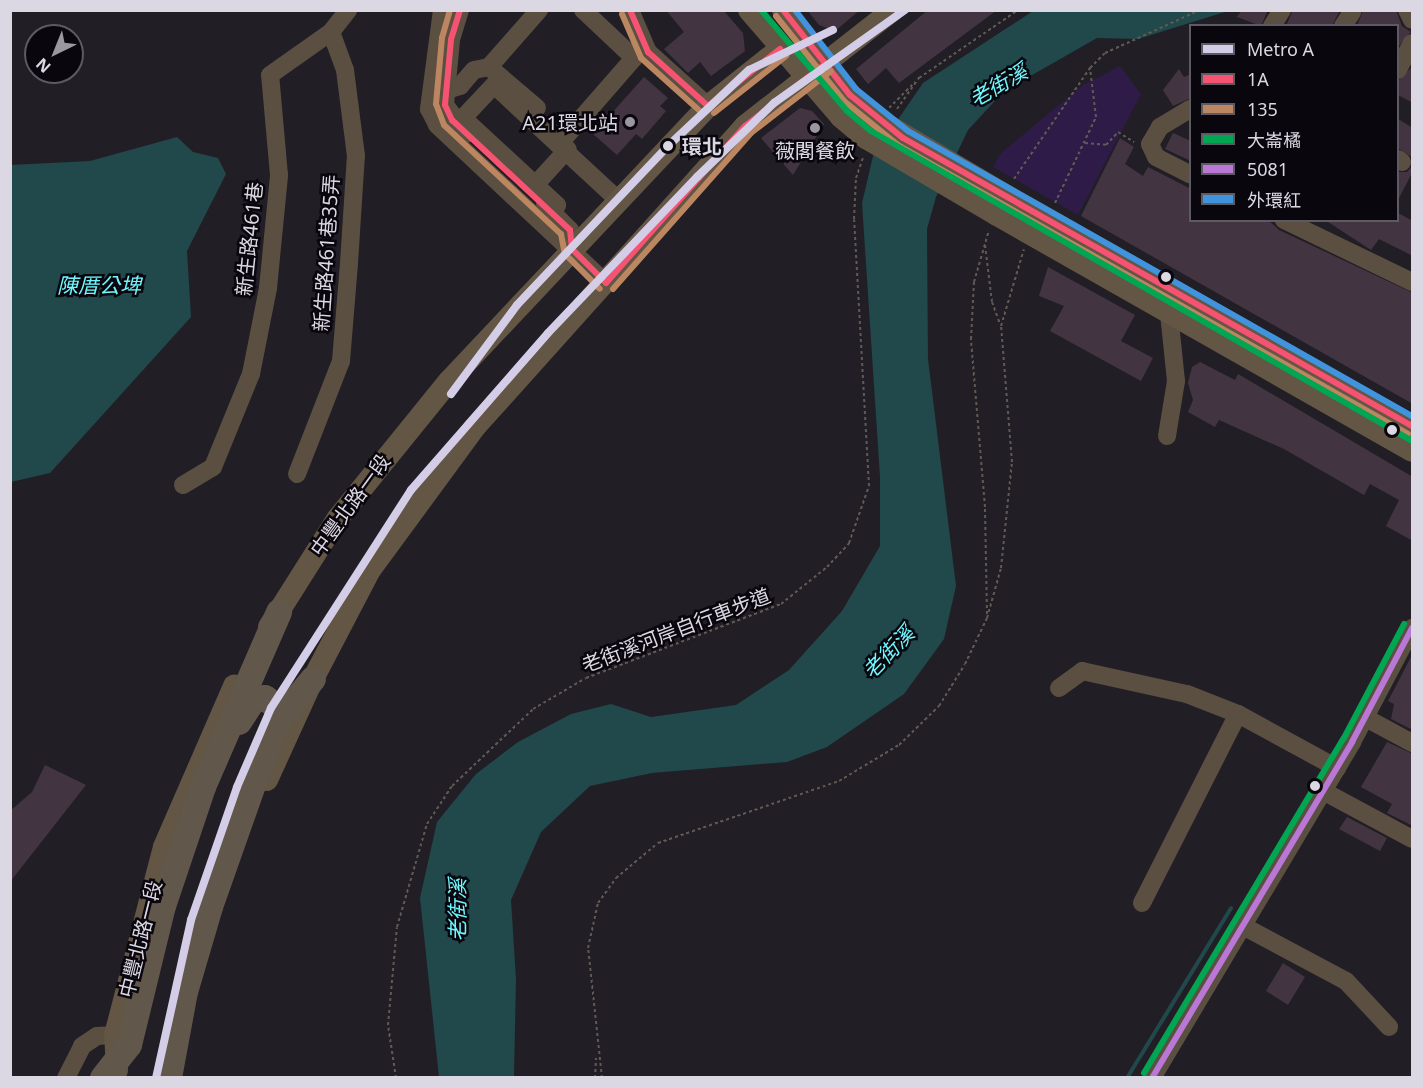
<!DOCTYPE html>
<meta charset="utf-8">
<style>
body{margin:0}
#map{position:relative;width:1423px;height:1088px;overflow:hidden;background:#211e26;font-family:"Noto Sans","Noto Sans TC",sans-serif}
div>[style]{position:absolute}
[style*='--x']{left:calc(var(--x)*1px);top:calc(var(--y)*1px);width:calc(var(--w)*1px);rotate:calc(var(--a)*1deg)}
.green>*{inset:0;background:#2f1b47}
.water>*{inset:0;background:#21484a}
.stream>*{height:4px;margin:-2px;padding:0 2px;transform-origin:2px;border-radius:2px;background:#21484a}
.building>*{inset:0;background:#433442}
.path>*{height:2px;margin-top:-1px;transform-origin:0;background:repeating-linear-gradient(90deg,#615a53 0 3px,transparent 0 6px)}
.minor>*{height:18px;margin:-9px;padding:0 9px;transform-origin:9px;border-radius:9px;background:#5a4f41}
.major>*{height:22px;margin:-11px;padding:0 11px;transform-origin:11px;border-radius:11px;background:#635644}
.highway>*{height:26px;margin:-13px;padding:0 13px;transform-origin:13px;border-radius:13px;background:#62574b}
.major-bridge>*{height:22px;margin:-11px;padding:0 11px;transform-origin:11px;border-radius:11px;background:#635644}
.highway-bridge>*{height:26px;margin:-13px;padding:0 13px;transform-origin:13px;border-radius:13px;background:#62574b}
.bus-1>*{height:6px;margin:-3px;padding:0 3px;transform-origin:3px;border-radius:3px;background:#f65372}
.bus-2>*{height:6px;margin:-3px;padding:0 3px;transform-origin:3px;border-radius:3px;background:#bb8660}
.bus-3>*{height:6px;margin:-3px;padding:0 3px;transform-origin:3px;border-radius:3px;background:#00a651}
.bus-4>*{height:6px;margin:-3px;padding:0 3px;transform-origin:3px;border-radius:3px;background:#ba77d6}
.bus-5>*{height:6px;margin:-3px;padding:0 3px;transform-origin:3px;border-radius:3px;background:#4094de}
.metro-1>*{height:8px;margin:-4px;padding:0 4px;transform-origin:4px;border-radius:4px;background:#d4cde7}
.dots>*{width:16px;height:16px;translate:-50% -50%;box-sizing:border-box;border:3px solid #09060d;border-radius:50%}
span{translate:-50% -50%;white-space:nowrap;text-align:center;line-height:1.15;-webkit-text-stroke:5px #09060d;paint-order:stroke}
.poi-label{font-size:20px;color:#dcd8e3}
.right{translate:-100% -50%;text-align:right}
.stop-label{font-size:20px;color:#dcd8e3;font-weight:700}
.left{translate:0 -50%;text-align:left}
.street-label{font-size:20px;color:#dcd8e3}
.water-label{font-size:21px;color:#70f7fe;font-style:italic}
.frame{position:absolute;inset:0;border:12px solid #dcd8e3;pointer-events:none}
.legend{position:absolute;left:1189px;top:24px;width:210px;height:198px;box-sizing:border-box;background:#09060d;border:2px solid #5d5a63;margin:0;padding:8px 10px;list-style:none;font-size:18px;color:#dcd8e3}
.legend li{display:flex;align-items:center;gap:12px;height:30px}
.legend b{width:30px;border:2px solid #5d5a63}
.north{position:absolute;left:24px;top:24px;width:60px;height:60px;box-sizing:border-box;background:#09060d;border:2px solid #5d5a63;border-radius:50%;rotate:223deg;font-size:16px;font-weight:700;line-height:24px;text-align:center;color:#dcd8e3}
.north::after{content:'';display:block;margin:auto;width:21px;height:27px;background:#9b97a1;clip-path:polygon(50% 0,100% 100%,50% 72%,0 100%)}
</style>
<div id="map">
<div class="green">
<div style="clip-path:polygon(1120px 66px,1141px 94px,1078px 215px,993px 167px,1001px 153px,1083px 85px)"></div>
</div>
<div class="water">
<div style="clip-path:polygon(1033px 11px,1228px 11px,1138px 39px,1097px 38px,1004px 91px,968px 130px,936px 197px,927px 229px,928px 359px,956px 586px,944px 639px,904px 694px,827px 747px,787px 762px,652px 773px,590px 786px,541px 832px,511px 900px,516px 979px,514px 1077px,439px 1077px,420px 898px,437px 822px,476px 774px,518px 742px,571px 714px,611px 704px,651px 717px,736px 705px,789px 670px,842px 611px,880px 546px,880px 477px,862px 203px,873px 156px,923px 83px)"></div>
<div style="clip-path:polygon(177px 137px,193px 152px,218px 158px,226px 174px,187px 251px,191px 317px,50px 473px,11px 482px,11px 165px,90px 161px)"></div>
</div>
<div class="stream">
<div style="--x:1127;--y:1078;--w:199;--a:-58.5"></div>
</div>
<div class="building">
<div style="clip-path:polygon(666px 10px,723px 10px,743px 33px,745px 51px,711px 76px,700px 62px,688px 73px,664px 49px,684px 32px)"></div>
<div style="clip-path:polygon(807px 10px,860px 10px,835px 31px,819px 25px)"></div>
<div style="clip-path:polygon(928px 10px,997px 10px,899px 83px,886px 68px,868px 84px,856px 69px)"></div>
<div style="clip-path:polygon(1242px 10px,1268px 10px,1261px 26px,1237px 17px)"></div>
<div style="clip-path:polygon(1293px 10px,1340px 10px,1332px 26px,1286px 26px)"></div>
<div style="clip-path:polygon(1363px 10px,1396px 10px,1402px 26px,1411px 32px,1398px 47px,1398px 26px,1357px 26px)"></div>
<div style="clip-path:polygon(1413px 66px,1413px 103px,1398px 95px,1398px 81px)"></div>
<div style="clip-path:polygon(1179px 69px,1184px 77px,1191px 74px,1191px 98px,1173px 106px,1163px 90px)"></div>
<div style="clip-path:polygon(644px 77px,668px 98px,660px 106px,666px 111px,642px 139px,636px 134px,617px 155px,593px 134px)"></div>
<div style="clip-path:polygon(800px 108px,812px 111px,824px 124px,793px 175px,761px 138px)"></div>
<div style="clip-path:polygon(1398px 119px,1413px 128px,1413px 158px,1398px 148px)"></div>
<div style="clip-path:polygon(1173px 133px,1191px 141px,1191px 161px,1165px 149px)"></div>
<div style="clip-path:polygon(1120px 138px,1134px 147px,1125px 164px,1143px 176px,1148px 167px,1191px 189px,1191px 220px,1268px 220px,1279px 230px,1413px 293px,1413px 404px,1081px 216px)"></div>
<div style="clip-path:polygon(1413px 165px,1413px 171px,1398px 200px,1398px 172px,1407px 172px)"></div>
<div style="clip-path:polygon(1398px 213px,1413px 221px,1413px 256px,1379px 239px,1371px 250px,1325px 220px,1398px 220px)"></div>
<div style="clip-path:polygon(1048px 267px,1135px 315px,1121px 341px,1153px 358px,1141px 381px,1050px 331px,1064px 306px,1039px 296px)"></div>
<div style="clip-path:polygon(1200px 362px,1235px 380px,1238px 374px,1413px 477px,1413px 541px,1386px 526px,1399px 500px,1370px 484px,1364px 495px,1284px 449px,1219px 420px,1215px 427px,1188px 412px,1193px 400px,1188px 383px,1192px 367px)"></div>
<div style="clip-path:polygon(1413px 653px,1413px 730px,1391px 719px,1394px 704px,1388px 701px)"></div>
<div style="clip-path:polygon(1387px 742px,1413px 754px,1413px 826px,1387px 813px,1392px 804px,1361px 787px)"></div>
<div style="clip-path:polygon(45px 765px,86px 785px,10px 882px,10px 811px,32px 792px)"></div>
<div style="clip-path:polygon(1347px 817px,1387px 838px,1380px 851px,1339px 829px)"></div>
<div style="clip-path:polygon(1283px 963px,1305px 977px,1288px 1005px,1266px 991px)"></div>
</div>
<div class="path">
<div style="--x:919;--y:78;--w:120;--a:-34.5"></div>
<div style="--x:889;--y:108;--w:37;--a:-45"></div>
<div style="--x:897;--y:109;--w:39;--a:-55"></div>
<div style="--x:1085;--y:143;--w:21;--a:5"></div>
<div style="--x:1106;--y:145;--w:18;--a:-47"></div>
<div style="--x:1118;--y:132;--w:19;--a:32"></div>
<div style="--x:1014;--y:179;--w:135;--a:-55.6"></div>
<div style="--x:1055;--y:203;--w:95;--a:-64.5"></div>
<div style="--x:1096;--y:117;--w:49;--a:-97"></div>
<div style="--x:1090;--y:68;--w:21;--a:-45"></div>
<div style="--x:1105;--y:53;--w:104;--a:-24.4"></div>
<div style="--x:985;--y:245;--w:57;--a:83"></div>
<div style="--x:992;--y:302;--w:23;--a:70"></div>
<div style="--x:987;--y:614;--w:107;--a:-91.1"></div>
<div style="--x:985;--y:507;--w:169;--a:-94.8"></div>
<div style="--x:971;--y:339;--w:57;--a:-87"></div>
<div style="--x:974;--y:282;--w:54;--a:-73.9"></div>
<div style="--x:396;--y:1078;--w:54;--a:-98.6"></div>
<div style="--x:388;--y:1025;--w:98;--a:-84.8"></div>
<div style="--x:397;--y:927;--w:107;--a:-73.8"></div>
<div style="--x:427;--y:824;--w:45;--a:-56.7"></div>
<div style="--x:452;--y:786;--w:112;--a:-43.5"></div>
<div style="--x:533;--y:709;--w:61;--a:-30.3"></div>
<div style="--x:586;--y:678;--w:209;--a:-20.8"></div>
<div style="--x:781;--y:604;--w:59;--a:-38.8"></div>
<div style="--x:827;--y:567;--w:33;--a:-47"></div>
<div style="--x:849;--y:543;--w:60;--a:-70.7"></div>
<div style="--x:869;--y:486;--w:267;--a:-93.2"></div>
<div style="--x:854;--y:219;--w:41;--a:-87.2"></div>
<div style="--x:856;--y:178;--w:21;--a:-71"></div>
<div style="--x:595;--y:1078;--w:20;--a:-87"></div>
<div style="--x:602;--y:1078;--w:131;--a:-96.1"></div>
<div style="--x:588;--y:948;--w:46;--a:-77.5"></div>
<div style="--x:598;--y:903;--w:31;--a:-54"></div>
<div style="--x:616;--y:878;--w:55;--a:-39.8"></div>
<div style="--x:658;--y:843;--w:191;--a:-18.9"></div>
<div style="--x:839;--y:781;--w:70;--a:-31"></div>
<div style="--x:899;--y:745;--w:56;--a:-44.3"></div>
<div style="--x:939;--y:706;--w:49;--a:-58.2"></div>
<div style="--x:965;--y:664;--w:51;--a:-64.4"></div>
<div style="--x:987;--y:618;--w:52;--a:-74.4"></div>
<div style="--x:1001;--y:568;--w:107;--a:-84.1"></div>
<div style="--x:1012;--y:462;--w:136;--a:-94.6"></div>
<div style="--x:1001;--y:326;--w:80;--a:-73.4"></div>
</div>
<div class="minor">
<div style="--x:442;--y:10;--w:100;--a:97.5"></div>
<div style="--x:429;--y:109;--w:18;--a:63"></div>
<div style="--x:437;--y:125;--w:231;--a:43.1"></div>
<div style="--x:460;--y:10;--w:31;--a:107"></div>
<div style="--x:451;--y:40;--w:65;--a:95.3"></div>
<div style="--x:445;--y:105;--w:36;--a:53"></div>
<div style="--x:630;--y:10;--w:46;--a:66.8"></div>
<div style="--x:648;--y:52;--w:81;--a:42"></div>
<div style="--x:1407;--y:10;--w:11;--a:63"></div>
<div style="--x:1272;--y:26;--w:19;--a:-58"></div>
<div style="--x:1343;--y:26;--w:17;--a:-57"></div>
<div style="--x:489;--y:67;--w:76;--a:-48.7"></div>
<div style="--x:1398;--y:70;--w:30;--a:-63"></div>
<div style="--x:447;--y:90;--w:14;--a:-17"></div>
<div style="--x:460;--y:86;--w:21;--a:-49"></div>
<div style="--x:474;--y:70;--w:15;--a:-11"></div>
<div style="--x:489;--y:67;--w:63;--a:40.5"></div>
<div style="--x:1190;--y:109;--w:35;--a:149"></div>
<div style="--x:1160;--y:127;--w:20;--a:120"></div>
<div style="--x:1150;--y:144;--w:14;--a:65"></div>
<div style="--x:1156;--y:157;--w:38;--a:27"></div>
<div style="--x:566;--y:136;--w:103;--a:-48.9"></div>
<div style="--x:634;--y:58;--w:70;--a:-136.7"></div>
<div style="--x:1398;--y:159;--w:5;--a:37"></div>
<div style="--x:536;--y:184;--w:47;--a:-47.6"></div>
<div style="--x:545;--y:205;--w:35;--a:45"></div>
<div style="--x:570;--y:230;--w:19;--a:84"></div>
<div style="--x:553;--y:213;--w:9;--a:-63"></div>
<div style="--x:557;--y:205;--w:128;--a:-137.2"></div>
<div style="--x:463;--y:118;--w:45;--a:-46.8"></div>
<div style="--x:494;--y:85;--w:169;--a:42.8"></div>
<div style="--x:1284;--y:220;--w:142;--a:25.8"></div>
<div style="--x:1167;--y:436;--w:56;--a:-80.7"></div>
<div style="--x:1176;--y:381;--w:68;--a:-95.9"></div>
<div style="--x:297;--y:474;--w:121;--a:-68.7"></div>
<div style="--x:341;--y:361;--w:98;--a:-85.3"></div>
<div style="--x:349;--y:263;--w:107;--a:-86.3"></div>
<div style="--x:356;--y:156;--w:87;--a:-97.3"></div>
<div style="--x:345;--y:70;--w:40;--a:-110.2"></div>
<div style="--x:183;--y:485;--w:35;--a:-31"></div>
<div style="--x:213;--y:467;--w:100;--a:-67.8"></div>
<div style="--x:251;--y:374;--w:88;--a:-78.8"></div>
<div style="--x:268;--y:288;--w:114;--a:-84.4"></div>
<div style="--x:279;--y:175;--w:100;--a:-95.1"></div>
<div style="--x:270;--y:75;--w:75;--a:-35.2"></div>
<div style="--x:331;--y:32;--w:28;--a:-52"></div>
<div style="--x:1059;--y:688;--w:29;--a:-36"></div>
<div style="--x:1082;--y:671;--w:107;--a:12.4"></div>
<div style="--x:1187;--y:694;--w:55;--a:21.4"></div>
<div style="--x:1364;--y:717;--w:55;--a:28.4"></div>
<div style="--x:1323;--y:791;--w:101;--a:28.3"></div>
<div style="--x:1142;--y:903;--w:212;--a:-63.1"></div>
<div style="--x:1238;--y:714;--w:113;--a:28.6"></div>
<div style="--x:1241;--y:925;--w:119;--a:28.1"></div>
<div style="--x:1346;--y:981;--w:63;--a:46.9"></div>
<div style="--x:66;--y:1078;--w:36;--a:-63"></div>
<div style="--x:82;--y:1046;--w:18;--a:-34"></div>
<div style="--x:97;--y:1036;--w:18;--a:-3"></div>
<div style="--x:1152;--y:1078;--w:391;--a:-59.2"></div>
<div style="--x:1352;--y:742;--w:129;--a:-62.2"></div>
</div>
<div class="major">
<div style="--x:749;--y:10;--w:141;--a:49.3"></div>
<div style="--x:841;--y:117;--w:33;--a:40"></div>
<div style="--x:783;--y:10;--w:108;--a:51.8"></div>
<div style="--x:850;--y:95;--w:36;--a:42"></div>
<div style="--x:1005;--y:195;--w:468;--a:29.6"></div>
<div style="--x:997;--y:215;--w:477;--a:29.6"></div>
<div style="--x:269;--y:627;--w:129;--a:-57.7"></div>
<div style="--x:338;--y:518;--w:176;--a:-51"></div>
<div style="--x:449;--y:381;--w:378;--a:-46.7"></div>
<div style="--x:708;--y:106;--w:92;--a:-38.4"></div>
<div style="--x:267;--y:780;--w:111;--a:-65.5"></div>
<div style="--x:313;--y:679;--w:123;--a:-62.4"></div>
<div style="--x:370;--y:570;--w:177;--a:-53.7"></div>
<div style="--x:475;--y:427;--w:404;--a:-48.1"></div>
<div style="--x:745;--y:126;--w:188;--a:-38.1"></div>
<div style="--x:117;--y:1070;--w:35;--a:-93"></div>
<div style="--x:115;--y:1035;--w:194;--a:-75.4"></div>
<div style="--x:164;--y:847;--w:176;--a:-66.5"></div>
</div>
<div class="highway">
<div style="--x:239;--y:722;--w:27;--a:-57"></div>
<div style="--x:254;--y:699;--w:11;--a:-5"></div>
<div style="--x:265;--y:698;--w:19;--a:36"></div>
<div style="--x:280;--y:709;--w:11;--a:95"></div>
<div style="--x:163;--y:906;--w:126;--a:-71.4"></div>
<div style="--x:203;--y:787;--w:191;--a:-66.5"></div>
<div style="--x:169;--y:1078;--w:87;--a:-79.5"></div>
<div style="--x:185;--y:992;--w:89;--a:-73.6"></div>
<div style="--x:210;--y:907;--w:129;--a:-70.6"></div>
<div style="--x:253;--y:785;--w:70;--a:-68.2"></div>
<div style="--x:279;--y:720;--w:53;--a:-50.3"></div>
</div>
<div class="major-bridge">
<div style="--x:877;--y:119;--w:149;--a:30.7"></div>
<div style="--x:866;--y:138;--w:152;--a:30.4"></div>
</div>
<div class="highway-bridge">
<div style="--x:103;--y:1078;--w:42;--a:-51.8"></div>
<div style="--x:129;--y:1045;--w:143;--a:-76.3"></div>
</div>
<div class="bus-1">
<div style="--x:460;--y:10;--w:31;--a:107"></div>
<div style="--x:451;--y:40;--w:65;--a:95.3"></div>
<div style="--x:445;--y:105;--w:17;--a:65"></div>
<div style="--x:452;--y:120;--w:161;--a:43"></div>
<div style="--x:570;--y:230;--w:19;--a:84"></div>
<div style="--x:572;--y:249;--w:48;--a:45"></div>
<div style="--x:630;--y:10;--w:46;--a:66.8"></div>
<div style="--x:648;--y:52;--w:81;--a:42"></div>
<div style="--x:783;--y:10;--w:108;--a:51.8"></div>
<div style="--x:850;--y:95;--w:68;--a:39.1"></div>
<div style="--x:903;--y:138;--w:585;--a:29.5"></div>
<div style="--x:708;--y:106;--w:92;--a:-38.4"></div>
<div style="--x:606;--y:283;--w:210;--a:-48.5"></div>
<div style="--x:745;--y:126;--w:101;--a:-37.8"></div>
</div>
<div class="bus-2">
<div style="--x:450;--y:10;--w:29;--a:106"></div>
<div style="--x:442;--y:38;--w:66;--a:95.2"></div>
<div style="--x:436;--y:104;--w:22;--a:69"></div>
<div style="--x:444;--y:125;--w:160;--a:43"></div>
<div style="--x:561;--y:234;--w:20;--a:79"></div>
<div style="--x:565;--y:254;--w:49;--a:45"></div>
<div style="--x:622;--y:14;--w:48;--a:66.6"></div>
<div style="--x:641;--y:58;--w:82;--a:42"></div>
<div style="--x:776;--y:16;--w:109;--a:51.3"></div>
<div style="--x:844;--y:101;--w:70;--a:39.2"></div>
<div style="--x:898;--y:145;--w:586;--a:29.54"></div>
<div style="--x:714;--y:113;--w:92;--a:-38.4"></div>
<div style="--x:613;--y:289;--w:208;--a:-48.5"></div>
<div style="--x:751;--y:133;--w:101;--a:-37.8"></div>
</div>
<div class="bus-3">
<div style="--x:761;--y:10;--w:133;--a:49.6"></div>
<div style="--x:847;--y:111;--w:31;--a:40"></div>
<div style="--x:871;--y:131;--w:624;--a:29.81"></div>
<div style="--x:1144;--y:1073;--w:390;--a:-59.2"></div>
<div style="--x:1344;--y:738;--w:129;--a:-62.2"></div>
</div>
<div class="bus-4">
<div style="--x:1152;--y:1078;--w:391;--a:-59.2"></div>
<div style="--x:1352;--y:742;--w:129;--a:-62.2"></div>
</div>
<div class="bus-5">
<div style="--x:795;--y:10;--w:100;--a:52.3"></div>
<div style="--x:856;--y:89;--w:67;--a:38.9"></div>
<div style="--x:908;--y:131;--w:579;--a:29.49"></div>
</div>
<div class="metro-1">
<div style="--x:451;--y:394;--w:111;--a:-53.4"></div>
<div style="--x:517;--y:305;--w:219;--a:-46.5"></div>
<div style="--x:668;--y:146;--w:111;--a:-43.2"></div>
<div style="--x:749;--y:70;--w:93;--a:-25.5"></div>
<div style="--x:156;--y:1078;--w:162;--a:-77.5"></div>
<div style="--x:191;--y:920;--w:141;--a:-70.9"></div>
<div style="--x:237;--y:787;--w:86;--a:-66.7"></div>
<div style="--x:271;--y:708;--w:259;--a:-57.3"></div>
<div style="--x:411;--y:490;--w:208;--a:-48.9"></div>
<div style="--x:548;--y:333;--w:216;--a:-46.3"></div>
<div style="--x:697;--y:177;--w:107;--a:-43.9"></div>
<div style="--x:774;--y:103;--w:161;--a:-35.4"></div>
</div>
<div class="dots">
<div style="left:630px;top:122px;background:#9b97a1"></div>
<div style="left:815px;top:128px;background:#9b97a1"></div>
<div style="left:668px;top:146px;background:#dcd8e3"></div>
<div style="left:1166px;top:277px;background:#dcd8e3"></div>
<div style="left:1392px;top:430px;background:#dcd8e3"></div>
<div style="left:1315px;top:786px;background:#dcd8e3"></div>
</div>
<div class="poi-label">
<span class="right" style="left:618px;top:122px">A21環北站</span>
<span style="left:815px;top:150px">薇閣餐飲</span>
</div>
<div class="stop-label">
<span class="left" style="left:682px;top:146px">環北</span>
</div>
<div class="street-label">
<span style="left:249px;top:239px;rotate:-84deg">新生路461巷</span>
<span style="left:326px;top:253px;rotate:-86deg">新生路461巷35弄</span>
<span style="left:350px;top:505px;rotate:-54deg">中豐北路一段</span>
<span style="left:676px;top:630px;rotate:-21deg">老街溪河岸自行車步道</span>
<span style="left:140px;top:939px;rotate:-76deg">中豐北路一段</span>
</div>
<div class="water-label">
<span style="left:998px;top:85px;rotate:-30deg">老街溪</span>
<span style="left:99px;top:285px">陳厝公埤</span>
<span style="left:888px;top:652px;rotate:-46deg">老街溪</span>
<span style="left:457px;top:910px;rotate:-90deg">老街溪</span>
</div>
<div class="frame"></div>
<ul class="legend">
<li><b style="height:8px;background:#d4cde7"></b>Metro A</li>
<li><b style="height:8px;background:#f65372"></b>1A</li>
<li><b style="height:8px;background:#bb8660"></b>135</li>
<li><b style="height:8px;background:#00a651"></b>大崙橘</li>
<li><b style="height:8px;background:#ba77d6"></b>5081</li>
<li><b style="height:8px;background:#4094de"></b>外環紅</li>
</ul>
<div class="north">N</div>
</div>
